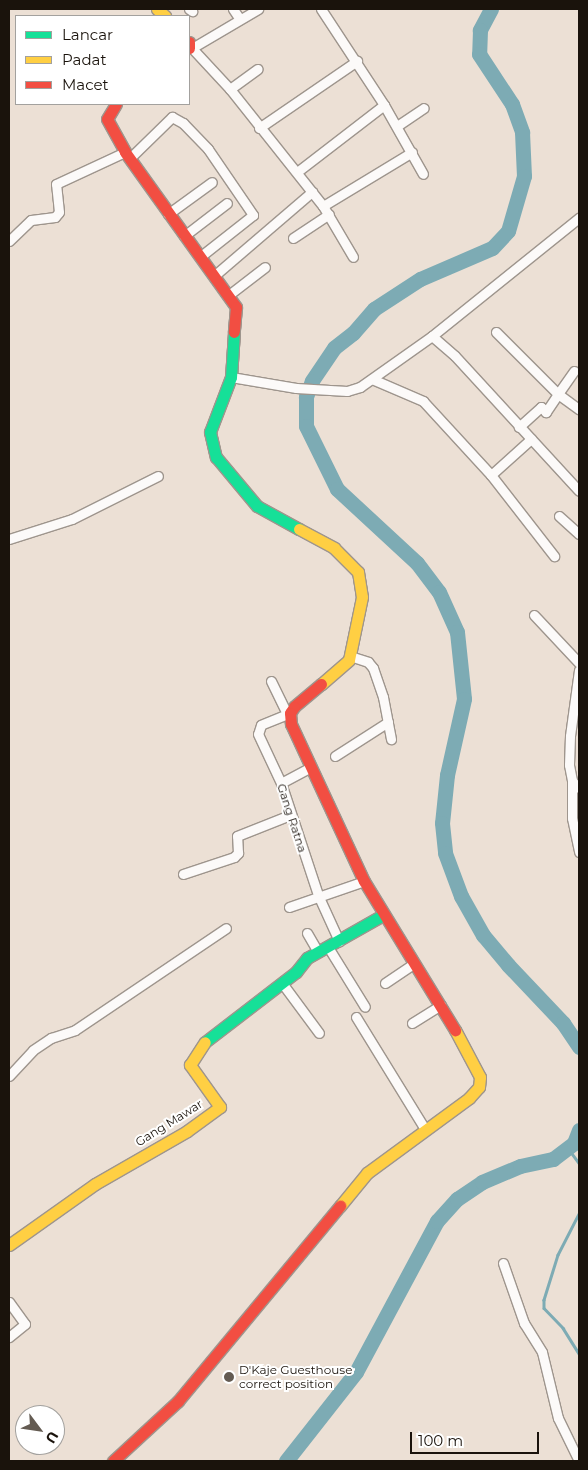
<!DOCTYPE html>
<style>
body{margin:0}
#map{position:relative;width:588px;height:1470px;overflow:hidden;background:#ece0d5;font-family:Montserrat,sans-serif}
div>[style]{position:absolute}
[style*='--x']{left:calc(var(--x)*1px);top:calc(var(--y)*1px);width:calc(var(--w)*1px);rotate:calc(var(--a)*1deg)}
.stream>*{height:2.5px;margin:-1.25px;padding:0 1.25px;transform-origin:1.25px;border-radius:1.25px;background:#7dabb4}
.river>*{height:15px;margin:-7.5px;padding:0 7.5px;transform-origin:7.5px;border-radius:7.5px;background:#7dabb4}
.roads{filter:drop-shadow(1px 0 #9e958d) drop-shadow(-1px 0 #9e958d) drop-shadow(0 1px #9e958d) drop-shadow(0 -1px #9e958d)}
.street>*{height:9px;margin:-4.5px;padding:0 4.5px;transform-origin:4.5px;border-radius:4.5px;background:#fcfaf9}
.fast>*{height:11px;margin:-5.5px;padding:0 5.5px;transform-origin:5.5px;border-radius:5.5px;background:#16e098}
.slow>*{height:11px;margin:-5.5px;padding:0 5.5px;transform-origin:5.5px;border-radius:5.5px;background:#ffcf43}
.jam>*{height:11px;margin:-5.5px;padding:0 5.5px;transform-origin:5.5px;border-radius:5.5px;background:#f24e42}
.dots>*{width:14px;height:14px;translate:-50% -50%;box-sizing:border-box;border:2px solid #fff;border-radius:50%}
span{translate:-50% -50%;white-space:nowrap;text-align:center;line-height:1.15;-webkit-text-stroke:4px #fff;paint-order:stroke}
.street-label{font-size:12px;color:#1a130c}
.poi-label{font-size:12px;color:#1a130c}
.left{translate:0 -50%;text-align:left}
.frame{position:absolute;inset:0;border:10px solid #1a130c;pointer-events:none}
.legend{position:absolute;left:15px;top:15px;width:175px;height:90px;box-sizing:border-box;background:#fff;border:1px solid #a3a19e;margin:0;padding:6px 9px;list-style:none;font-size:15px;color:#1a130c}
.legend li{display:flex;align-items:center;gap:10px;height:25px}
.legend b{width:25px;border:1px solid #a3a19e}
.north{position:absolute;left:15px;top:1405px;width:50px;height:50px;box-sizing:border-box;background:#fff;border:1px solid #a3a19e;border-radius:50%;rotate:121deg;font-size:14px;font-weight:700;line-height:20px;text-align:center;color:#1a130c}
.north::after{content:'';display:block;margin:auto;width:18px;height:22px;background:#645b52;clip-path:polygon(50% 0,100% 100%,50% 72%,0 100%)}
.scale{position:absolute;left:410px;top:1432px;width:129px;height:22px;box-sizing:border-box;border:2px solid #1a130c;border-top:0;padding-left:6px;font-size:15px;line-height:18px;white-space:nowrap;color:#1a130c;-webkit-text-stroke:4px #fff;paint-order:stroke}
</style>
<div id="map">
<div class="stream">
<div style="--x:568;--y:1148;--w:19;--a:54"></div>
<div style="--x:579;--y:1214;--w:46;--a:117.1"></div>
<div style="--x:558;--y:1255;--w:47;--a:107.3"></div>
<div style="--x:544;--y:1300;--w:8;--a:90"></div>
<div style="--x:544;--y:1308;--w:28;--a:46"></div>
<div style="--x:563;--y:1328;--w:31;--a:58"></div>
</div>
<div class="river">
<div style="--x:491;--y:9;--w:24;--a:118"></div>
<div style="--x:480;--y:30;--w:24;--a:92"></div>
<div style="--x:479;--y:54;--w:60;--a:56.6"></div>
<div style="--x:512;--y:104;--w:30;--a:70"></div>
<div style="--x:522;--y:132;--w:44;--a:87.4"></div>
<div style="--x:524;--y:176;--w:57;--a:106.2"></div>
<div style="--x:508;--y:231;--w:23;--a:133"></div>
<div style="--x:492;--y:248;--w:78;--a:156.7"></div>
<div style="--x:420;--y:279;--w:55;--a:146.9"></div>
<div style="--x:374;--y:309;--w:32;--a:131"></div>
<div style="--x:353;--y:333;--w:24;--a:142"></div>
<div style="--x:334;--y:348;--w:40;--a:124"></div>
<div style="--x:312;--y:381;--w:17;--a:111"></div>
<div style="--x:306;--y:397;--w:29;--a:90"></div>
<div style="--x:306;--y:426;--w:70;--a:63.8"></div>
<div style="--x:337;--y:489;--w:109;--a:42.8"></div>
<div style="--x:417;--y:563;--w:36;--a:53"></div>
<div style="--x:439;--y:592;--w:44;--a:65.8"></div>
<div style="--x:457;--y:632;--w:67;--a:84"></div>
<div style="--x:464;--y:699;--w:78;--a:102.6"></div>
<div style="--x:447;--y:775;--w:48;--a:95.9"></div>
<div style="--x:442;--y:823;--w:30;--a:84"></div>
<div style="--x:445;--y:853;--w:46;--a:69.6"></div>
<div style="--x:461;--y:896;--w:45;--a:60.6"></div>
<div style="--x:483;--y:935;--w:39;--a:50"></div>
<div style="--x:508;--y:965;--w:80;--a:46.5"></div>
<div style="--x:563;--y:1023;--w:29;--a:56"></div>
<div style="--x:286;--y:1461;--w:113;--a:-51.8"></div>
<div style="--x:356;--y:1372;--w:171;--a:-61.8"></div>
<div style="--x:437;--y:1221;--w:30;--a:-48"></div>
<div style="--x:457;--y:1199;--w:30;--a:-34"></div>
<div style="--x:482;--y:1182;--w:41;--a:-22.8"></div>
<div style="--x:520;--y:1166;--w:34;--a:-12"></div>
<div style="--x:553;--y:1159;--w:26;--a:-37"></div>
<div style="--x:574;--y:1143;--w:14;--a:-69"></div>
</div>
<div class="roads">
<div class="street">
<div style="--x:189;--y:9;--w:4;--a:34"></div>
<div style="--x:233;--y:9;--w:11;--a:56"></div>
<div style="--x:321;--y:9;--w:115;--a:56.7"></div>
<div style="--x:384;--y:105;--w:79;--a:60.5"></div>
<div style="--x:190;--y:46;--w:59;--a:47.1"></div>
<div style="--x:230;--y:89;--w:149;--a:51.5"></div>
<div style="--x:323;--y:206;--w:59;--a:59.5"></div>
<div style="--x:192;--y:48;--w:77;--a:-30.6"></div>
<div style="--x:230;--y:89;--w:34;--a:-36"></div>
<div style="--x:397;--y:126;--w:32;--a:-34"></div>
<div style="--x:259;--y:128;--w:119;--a:-34.4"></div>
<div style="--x:130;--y:158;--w:59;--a:-44.3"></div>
<div style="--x:172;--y:117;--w:13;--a:29"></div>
<div style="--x:183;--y:123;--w:36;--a:46"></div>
<div style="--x:208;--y:149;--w:80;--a:55.7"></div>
<div style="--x:253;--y:215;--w:66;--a:141.7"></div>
<div style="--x:297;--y:172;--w:110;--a:-37.6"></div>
<div style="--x:323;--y:206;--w:104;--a:-31.2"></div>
<div style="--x:168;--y:214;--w:54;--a:-36"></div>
<div style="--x:184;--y:236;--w:54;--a:-37.5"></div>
<div style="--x:293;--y:238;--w:43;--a:-33.7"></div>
<div style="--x:9;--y:241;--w:30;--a:-44"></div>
<div style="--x:31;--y:220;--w:24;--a:-7"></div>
<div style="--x:55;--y:217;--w:6;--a:-51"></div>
<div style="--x:59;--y:212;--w:28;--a:-96"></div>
<div style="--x:56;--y:184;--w:76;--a:-24.9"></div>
<div style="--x:215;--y:275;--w:128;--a:-40.6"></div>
<div style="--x:230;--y:294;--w:44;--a:-37.6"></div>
<div style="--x:496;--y:332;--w:88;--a:45"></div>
<div style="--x:558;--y:394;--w:22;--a:124"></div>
<div style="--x:546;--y:412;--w:7;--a:-135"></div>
<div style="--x:541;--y:407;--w:30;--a:138"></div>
<div style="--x:432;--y:336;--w:189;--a:-38.8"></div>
<div style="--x:574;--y:371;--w:28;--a:125"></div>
<div style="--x:558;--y:394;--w:26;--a:36"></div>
<div style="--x:231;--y:377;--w:66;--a:9.6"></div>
<div style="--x:296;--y:388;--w:51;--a:3.4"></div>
<div style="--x:347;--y:391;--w:14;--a:-17"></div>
<div style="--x:360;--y:387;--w:88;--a:-35.3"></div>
<div style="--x:432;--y:336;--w:30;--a:41"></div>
<div style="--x:455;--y:356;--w:183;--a:47.4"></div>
<div style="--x:372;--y:379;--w:56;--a:23.3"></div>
<div style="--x:423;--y:401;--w:100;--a:47.4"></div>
<div style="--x:491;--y:475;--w:103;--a:52.1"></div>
<div style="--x:491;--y:475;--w:54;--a:-42"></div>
<div style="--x:559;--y:516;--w:27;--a:42"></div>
<div style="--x:9;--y:539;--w:66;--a:-17.6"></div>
<div style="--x:72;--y:519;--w:96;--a:-26.6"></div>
<div style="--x:534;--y:615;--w:66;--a:46.8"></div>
<div style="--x:350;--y:656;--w:19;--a:18"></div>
<div style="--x:368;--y:662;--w:8;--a:50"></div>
<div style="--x:373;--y:668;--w:31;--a:71"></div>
<div style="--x:383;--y:697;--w:43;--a:79.2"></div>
<div style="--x:579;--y:670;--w:67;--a:97.8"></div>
<div style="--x:570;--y:736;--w:29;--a:92"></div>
<div style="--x:569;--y:765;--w:16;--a:79"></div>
<div style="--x:572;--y:781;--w:10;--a:45"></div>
<div style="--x:271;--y:681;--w:37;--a:64"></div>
<div style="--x:290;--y:713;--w:31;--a:158"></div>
<div style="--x:261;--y:725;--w:9;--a:108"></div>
<div style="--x:258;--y:734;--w:54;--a:64.9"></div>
<div style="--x:281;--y:783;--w:118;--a:71.7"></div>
<div style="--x:318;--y:895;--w:51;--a:65.5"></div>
<div style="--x:335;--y:756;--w:63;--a:-32.7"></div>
<div style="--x:572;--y:781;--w:37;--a:90"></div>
<div style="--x:572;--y:818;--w:35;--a:78"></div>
<div style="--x:281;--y:783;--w:34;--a:-28"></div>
<div style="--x:183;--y:874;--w:54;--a:-18.4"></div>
<div style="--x:234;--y:857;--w:6;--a:-45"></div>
<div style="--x:238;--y:853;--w:17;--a:-93"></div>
<div style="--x:237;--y:836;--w:57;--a:-21.6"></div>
<div style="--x:289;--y:907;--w:79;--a:-19.1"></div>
<div style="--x:307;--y:933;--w:22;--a:60"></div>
<div style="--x:328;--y:947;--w:70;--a:58.3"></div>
<div style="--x:282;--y:983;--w:62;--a:53.5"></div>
<div style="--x:385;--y:983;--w:34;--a:-34"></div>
<div style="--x:356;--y:1017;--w:132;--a:58.4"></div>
<div style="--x:412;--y:1023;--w:34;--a:-32"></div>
<div style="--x:9;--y:1076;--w:35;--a:-47"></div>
<div style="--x:33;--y:1050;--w:22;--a:-34"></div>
<div style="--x:51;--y:1038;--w:25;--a:-18"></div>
<div style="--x:75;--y:1030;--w:182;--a:-34"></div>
<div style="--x:503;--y:1263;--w:64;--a:70.7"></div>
<div style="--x:524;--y:1323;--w:34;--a:58"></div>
<div style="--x:542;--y:1352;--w:68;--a:76.4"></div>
<div style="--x:558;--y:1418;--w:48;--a:64"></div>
<div style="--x:9;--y:1302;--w:27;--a:54"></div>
<div style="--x:25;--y:1324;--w:21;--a:141"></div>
</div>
<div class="fast">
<div style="--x:234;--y:332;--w:45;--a:93.8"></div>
<div style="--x:231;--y:377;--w:59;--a:110.9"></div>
<div style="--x:210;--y:432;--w:26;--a:77"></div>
<div style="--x:216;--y:457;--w:64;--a:50.1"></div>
<div style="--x:257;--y:506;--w:48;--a:28.7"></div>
<div style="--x:205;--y:1042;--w:115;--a:-37.6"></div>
<div style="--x:296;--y:972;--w:18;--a:-52"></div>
<div style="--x:307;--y:958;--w:87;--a:-29.5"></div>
</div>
<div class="slow">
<div style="--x:157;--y:9;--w:11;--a:41"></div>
<div style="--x:299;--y:529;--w:40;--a:28"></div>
<div style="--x:334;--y:548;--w:34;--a:45"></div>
<div style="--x:358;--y:572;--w:25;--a:81"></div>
<div style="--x:362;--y:597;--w:64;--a:101.7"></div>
<div style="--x:349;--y:660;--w:37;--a:139"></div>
<div style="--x:340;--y:1206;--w:43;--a:-50.7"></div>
<div style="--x:367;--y:1173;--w:127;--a:-36.3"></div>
<div style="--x:469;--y:1098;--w:15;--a:-48"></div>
<div style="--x:479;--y:1087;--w:10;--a:-84"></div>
<div style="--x:480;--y:1077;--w:53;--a:-118"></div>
<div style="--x:9;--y:1245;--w:105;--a:-35.3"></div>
<div style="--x:95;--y:1184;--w:106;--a:-29.9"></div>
<div style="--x:187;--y:1131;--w:41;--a:-36"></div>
<div style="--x:220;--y:1107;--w:52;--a:-125.5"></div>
<div style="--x:190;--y:1065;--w:27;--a:-57"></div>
</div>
<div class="jam">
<div style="--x:189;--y:42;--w:6;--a:90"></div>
<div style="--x:116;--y:104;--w:17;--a:121"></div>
<div style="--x:107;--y:119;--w:38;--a:61"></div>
<div style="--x:125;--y:152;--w:191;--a:54.4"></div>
<div style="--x:236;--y:307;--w:25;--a:95"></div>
<div style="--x:321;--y:684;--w:35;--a:140"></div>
<div style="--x:294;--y:707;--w:7;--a:124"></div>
<div style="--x:290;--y:713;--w:11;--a:85"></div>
<div style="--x:291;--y:724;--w:173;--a:65.1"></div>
<div style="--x:364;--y:881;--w:175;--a:58.6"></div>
<div style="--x:113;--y:1461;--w:88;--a:-42.7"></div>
<div style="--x:178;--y:1401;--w:254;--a:-50.3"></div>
</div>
</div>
<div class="dots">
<div style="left:229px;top:1377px;background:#645b52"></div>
</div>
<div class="street-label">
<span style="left:292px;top:818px;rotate:72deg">Gang Ratna</span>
<span style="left:169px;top:1123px;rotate:-32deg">Gang Mawar</span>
</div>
<div class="poi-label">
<span class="left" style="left:239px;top:1377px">D'Kaje Guesthouse<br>correct position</span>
</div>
<div class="frame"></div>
<ul class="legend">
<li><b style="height:6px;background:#16e098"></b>Lancar</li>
<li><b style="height:6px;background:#ffcf43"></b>Padat</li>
<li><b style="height:6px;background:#f24e42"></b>Macet</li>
</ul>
<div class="north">U</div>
<div class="scale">100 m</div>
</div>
